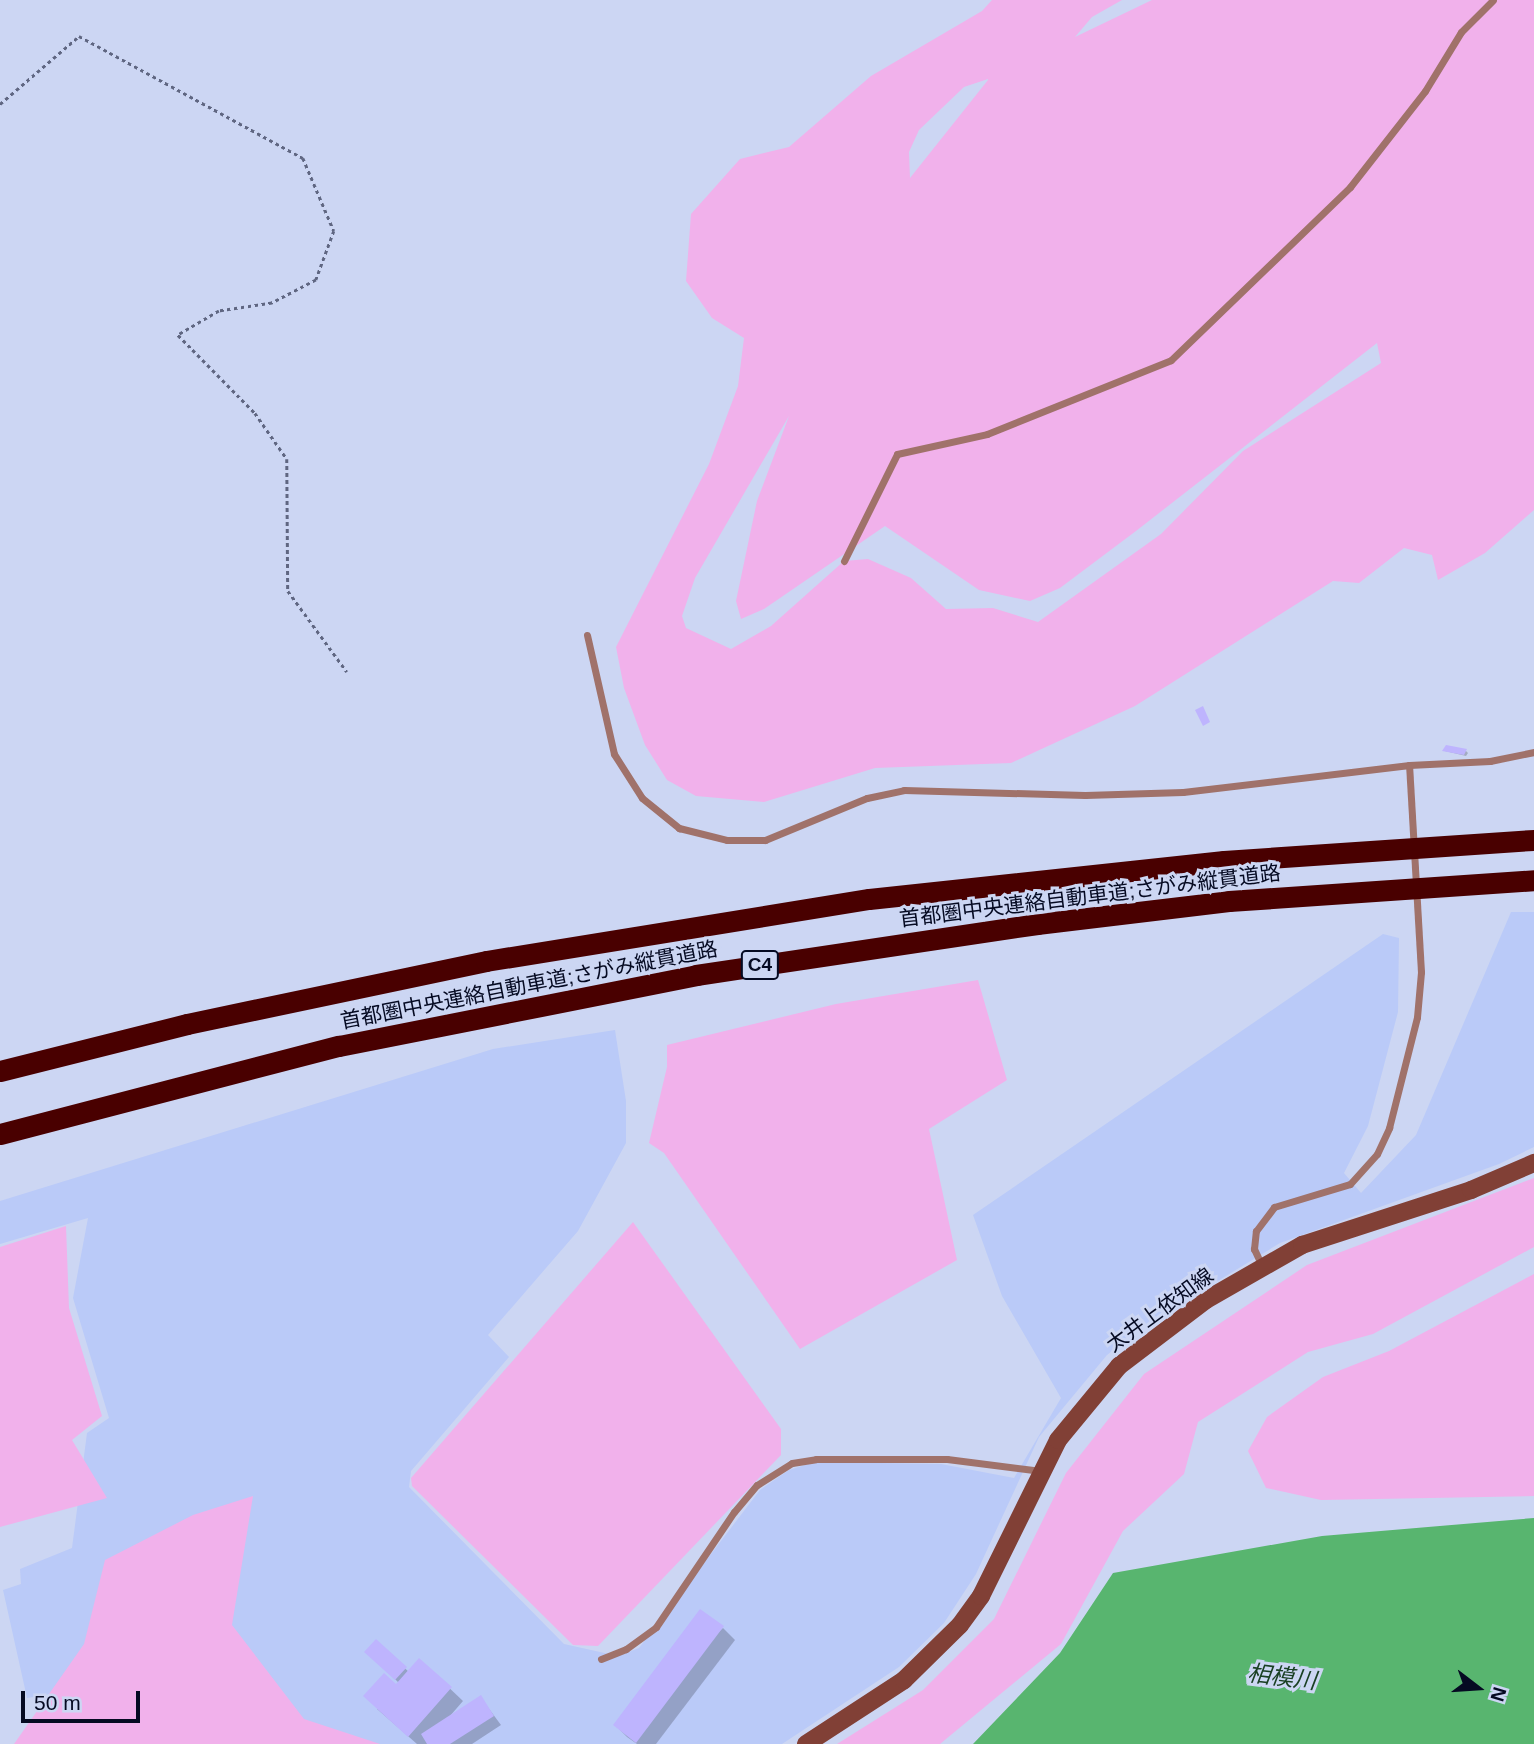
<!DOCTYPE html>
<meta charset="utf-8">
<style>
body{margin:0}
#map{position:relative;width:1534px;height:1744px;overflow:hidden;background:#ccd6f3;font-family:Arial,"Noto Sans JP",sans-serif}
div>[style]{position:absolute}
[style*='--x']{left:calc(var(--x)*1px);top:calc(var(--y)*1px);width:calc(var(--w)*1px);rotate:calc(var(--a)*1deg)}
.built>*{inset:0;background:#bacaf8}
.green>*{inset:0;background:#f1b1eb}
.water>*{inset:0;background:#58b56f}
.shadow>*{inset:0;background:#0003}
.building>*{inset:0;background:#beb4fe}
.path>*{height:2.5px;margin-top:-1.25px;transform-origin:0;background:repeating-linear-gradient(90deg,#5f6681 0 3.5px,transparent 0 7px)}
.lane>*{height:7px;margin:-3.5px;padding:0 3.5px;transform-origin:3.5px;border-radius:3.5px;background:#a0726a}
.secondary>*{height:18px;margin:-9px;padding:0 9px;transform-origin:9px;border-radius:9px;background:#814036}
.highway>*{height:21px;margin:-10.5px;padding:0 10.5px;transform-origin:10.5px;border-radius:10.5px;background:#490000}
span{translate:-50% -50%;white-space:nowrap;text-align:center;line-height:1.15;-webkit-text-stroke:6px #ccd6f3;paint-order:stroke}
.shield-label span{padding:2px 5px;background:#ccd6f3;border:2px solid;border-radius:5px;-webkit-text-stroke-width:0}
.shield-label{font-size:19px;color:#050a22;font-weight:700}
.street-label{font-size:21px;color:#050a22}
.water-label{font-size:23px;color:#1a4024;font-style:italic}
.north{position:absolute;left:1443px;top:1653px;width:70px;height:70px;-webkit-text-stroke:5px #ccd6f3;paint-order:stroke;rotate:107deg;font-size:19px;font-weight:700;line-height:28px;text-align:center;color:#050a22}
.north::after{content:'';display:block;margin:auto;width:24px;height:32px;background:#050a22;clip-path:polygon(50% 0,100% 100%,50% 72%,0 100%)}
.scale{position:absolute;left:21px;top:1691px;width:119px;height:32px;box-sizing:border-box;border:4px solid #050a22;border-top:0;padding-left:9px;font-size:21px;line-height:24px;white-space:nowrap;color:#050a22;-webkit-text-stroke:5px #ccd6f3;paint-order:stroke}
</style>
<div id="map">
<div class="built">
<div style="clip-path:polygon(1511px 912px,1534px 912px,1534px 1147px,1499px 1164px,1280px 1243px,1144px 1326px,1107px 1355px,1039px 1437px,976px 1574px,944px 1623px,899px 1667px,782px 1744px,79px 1744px,53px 1694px,27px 1698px,3px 1590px,21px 1584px,20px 1569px,72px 1548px,87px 1433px,109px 1418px,73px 1298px,88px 1218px,0 1244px,0 1201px,493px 1049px,615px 1030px,626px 1101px,626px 1143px,578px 1231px,488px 1335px,509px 1357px,411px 1471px,409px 1487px,564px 1644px,618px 1656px,639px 1648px,760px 1490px,789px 1470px,815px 1462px,941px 1464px,1014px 1478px,1061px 1398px,1002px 1296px,973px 1215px,1383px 934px,1399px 938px,1398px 1012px,1368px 1126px,1344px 1173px,1361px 1193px,1416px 1135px)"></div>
</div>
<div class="green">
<div style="clip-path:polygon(evenodd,992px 0,1122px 0,1092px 17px,1075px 37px,1152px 0,1534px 0,1534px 510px,1485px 553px,1438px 580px,1432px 555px,1404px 548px,1359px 583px,1333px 581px,1135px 706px,1011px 763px,875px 768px,764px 802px,696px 796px,667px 780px,645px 745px,624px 688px,616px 647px,709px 464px,738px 386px,744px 338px,712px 318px,686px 281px,691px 214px,740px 159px,789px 147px,871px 76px,982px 11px,992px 0,988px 79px,988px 80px,910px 178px,909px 152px,919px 130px,964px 87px,988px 79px,992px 0,1377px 343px,1381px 363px,1243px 451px,1161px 534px,1038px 622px,993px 608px,946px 609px,911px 578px,868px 559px,844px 561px,771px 626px,731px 649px,686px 628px,682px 616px,695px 578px,789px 416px,757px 501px,736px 601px,741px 619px,764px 609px,885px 526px,979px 590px,1030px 601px,1060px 588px,1136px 531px,1377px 343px)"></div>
<div style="clip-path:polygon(978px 980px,1007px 1080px,929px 1129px,957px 1260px,800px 1349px,664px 1153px,649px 1143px,667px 1067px,667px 1045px,836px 1004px)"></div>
<div style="clip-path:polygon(1534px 1178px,1534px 1247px,1373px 1334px,1308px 1352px,1198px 1422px,1184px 1474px,1123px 1531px,1061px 1644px,940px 1744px,837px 1744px,923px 1690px,994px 1619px,1066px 1473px,1144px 1374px,1307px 1265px)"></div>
<div style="clip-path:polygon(633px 1222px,781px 1429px,781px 1455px,598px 1646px,573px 1645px,412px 1486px,411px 1478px)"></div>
<div style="clip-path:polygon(66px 1226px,69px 1308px,102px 1416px,72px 1440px,107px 1498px,0 1527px,0 1247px)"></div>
<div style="clip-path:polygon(1534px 1274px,1534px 1496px,1321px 1500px,1266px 1488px,1248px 1451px,1267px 1417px,1323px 1377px,1389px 1351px)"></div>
<div style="clip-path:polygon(253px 1496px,232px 1625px,304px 1719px,380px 1744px,14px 1744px,84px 1644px,105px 1560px,193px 1515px)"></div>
</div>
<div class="water">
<div style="clip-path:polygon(1534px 1518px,1534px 1744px,973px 1744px,1060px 1653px,1113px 1573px,1322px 1536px)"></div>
</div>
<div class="shadow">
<div style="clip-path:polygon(1445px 751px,1466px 751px,1468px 753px,1466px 756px)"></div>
<div style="clip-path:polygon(723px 1628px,735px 1640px,656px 1744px,637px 1744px,627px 1737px,615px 1725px)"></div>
<div style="clip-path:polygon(376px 1642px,409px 1672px,420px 1660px,463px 1701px,450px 1716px,481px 1698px,501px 1725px,472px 1744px,417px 1744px,377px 1709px,399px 1683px,367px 1652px)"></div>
</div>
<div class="building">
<div style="clip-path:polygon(1203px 706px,1210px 722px,1203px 726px,1195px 710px)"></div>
<div style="clip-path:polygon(1446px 745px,1467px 749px,1464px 755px,1442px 751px)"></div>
<div style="clip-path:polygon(700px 1609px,724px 1626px,636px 1743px,613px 1725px)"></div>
<div style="clip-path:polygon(376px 1639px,407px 1667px,395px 1680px,364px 1652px)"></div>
<div style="clip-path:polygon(419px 1658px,452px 1687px,408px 1737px,363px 1696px,384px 1673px,396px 1684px)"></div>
<div style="clip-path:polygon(481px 1695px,494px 1716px,450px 1744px,427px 1744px,421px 1734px)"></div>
</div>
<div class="path">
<div style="--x:0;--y:104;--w:104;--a:-40.7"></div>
<div style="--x:79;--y:36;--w:255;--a:28.6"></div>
<div style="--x:303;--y:158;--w:79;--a:67"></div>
<div style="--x:334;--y:231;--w:52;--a:110.2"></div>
<div style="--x:316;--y:280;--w:50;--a:152.4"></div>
<div style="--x:272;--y:303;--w:54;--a:171.4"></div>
<div style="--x:219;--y:311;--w:48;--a:149.7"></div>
<div style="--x:178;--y:335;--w:110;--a:45.4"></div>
<div style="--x:255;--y:413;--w:56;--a:55.2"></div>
<div style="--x:287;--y:459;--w:132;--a:89.6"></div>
<div style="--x:288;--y:591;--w:100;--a:53.9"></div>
</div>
<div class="lane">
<div style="--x:844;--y:561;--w:119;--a:-63.6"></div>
<div style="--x:897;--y:454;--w:92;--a:-12.5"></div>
<div style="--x:987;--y:434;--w:198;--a:-21.9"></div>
<div style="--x:1171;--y:360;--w:249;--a:-44"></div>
<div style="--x:1350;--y:187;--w:122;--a:-52"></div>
<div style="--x:1425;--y:91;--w:69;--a:-58.6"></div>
<div style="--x:1461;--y:32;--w:45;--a:-45"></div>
<div style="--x:587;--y:635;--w:122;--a:77.2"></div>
<div style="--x:614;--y:754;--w:52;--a:57.5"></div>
<div style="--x:642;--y:798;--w:48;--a:39"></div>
<div style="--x:679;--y:828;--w:49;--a:14"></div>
<div style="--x:727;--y:840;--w:38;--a:0"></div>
<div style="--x:765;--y:840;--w:110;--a:-22.4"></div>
<div style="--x:867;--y:798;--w:38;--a:-12"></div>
<div style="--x:904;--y:790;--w:181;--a:1.6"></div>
<div style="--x:1085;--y:795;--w:98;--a:-1.8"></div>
<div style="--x:1183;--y:792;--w:228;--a:-6.8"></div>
<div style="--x:1409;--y:765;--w:81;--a:-2.8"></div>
<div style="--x:1490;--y:761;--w:45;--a:-11.6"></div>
<div style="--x:1262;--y:1266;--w:19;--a:-115"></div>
<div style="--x:1254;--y:1249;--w:18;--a:-84"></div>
<div style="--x:1256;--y:1231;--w:30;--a:-53"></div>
<div style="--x:1274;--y:1207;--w:79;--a:-16.8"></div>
<div style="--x:1350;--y:1184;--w:40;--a:-48"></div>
<div style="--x:1377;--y:1154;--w:29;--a:-65"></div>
<div style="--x:1389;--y:1128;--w:114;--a:-75.8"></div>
<div style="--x:1417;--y:1017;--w:45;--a:-84.9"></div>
<div style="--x:1421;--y:972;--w:207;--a:-93.3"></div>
<div style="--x:601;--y:1659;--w:27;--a:-22"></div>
<div style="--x:626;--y:1649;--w:37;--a:-36"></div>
<div style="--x:656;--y:1627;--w:139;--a:-55.9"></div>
<div style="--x:734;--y:1512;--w:35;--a:-50"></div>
<div style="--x:757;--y:1485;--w:41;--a:-32.2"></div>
<div style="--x:792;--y:1463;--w:24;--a:-9"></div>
<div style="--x:816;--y:1459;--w:131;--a:0"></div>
<div style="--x:947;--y:1459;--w:95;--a:7.3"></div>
</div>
<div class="secondary">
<div style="--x:806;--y:1744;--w:117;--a:-33.1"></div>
<div style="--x:904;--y:1680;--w:78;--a:-44.5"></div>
<div style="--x:960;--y:1625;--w:36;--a:-54"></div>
<div style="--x:981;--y:1596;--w:174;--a:-63.7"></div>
<div style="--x:1058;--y:1440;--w:96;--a:-50.5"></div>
<div style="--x:1119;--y:1366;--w:109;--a:-37.2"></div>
<div style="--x:1206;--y:1300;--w:111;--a:-29.8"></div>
<div style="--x:1302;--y:1245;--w:178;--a:-18"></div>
<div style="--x:1471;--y:1190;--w:69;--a:-23.2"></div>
</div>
<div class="highway">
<div style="--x:0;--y:1071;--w:193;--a:-14.1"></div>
<div style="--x:187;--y:1024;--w:306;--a:-11.9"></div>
<div style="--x:486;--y:961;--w:388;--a:-9.2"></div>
<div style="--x:869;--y:899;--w:357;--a:-6.1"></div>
<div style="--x:1224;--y:861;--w:311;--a:-3.9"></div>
<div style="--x:0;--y:1134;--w:350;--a:-14.6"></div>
<div style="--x:339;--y:1046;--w:364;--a:-11.2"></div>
<div style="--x:696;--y:975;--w:345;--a:-8.5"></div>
<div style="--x:1037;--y:924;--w:193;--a:-6.8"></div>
<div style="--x:1229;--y:901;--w:306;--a:-3.9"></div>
</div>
<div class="shield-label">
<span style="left:760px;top:965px">C4</span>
</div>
<div class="street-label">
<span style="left:1090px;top:896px;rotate:-7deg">首都圏中央連絡自動車道;さがみ縦貫道路</span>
<span style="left:529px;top:985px;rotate:-11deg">首都圏中央連絡自動車道;さがみ縦貫道路</span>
<span style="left:1160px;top:1310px;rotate:-36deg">太井上依知線</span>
</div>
<div class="water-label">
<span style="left:1282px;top:1677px;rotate:7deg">相模川</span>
</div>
<div class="north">N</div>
<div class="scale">50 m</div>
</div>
